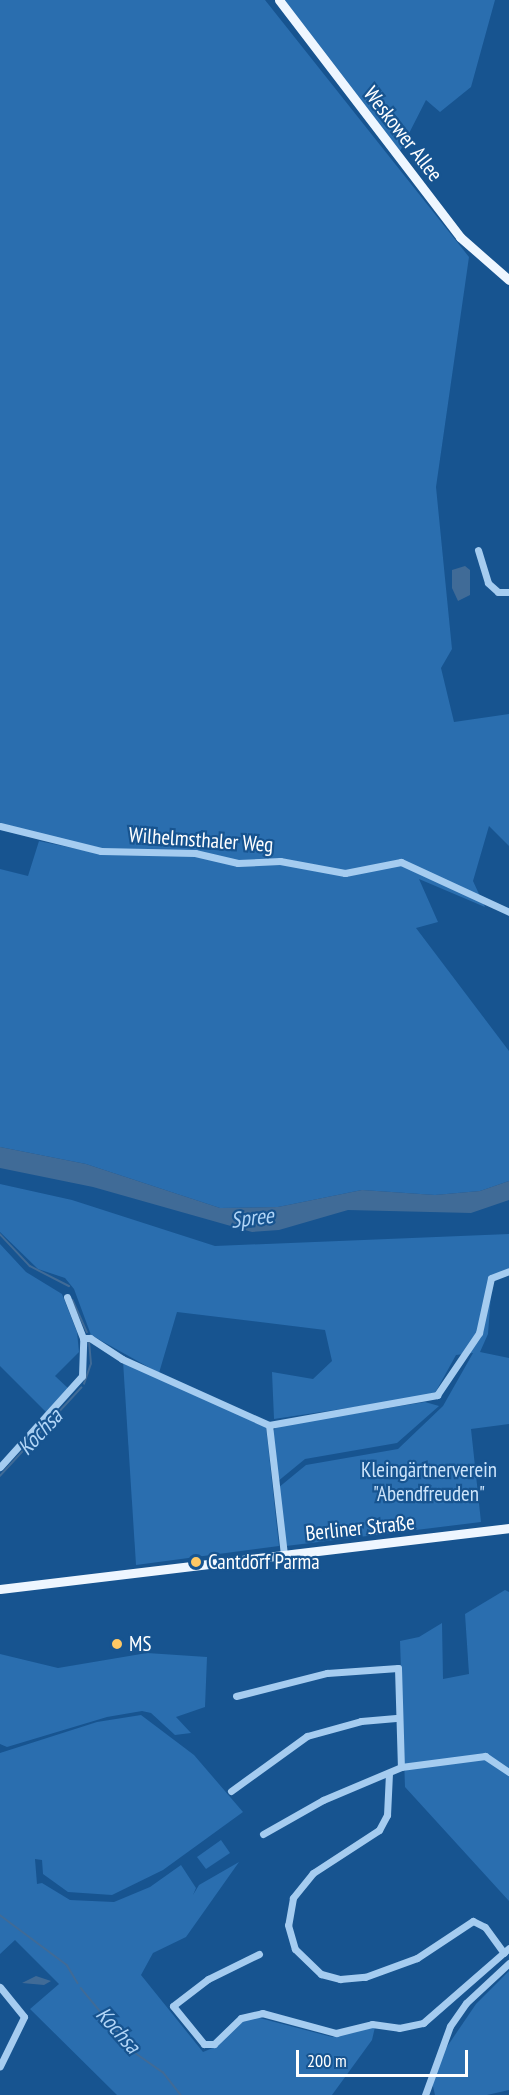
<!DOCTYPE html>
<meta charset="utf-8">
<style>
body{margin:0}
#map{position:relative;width:509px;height:2095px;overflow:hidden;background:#175490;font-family:"PT Sans Narrow",sans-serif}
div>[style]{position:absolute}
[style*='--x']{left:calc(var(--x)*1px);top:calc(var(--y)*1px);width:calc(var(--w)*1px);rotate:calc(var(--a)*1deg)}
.green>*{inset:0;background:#2a6eaf}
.water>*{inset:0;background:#406b97}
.stream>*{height:1.5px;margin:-0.75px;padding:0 0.75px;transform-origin:0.75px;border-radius:0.75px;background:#406b97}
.minor>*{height:7px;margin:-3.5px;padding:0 3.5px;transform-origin:3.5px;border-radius:3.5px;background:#a5ccf0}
.major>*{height:9px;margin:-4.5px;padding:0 4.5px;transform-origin:4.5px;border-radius:4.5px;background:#eef6ff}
.dots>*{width:16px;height:16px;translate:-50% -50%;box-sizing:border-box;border:3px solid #175490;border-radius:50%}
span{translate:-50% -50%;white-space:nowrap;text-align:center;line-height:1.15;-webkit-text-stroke:4.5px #175490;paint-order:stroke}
.street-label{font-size:21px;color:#fff}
.park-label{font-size:21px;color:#cce4fb}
.poi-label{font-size:21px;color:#fff}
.left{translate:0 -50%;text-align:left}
.water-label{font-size:22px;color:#b1d5f7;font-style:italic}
.scale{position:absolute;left:296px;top:2050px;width:172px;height:27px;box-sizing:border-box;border:3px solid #fff;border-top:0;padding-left:8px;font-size:18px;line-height:21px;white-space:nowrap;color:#fff;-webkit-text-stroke:4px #175490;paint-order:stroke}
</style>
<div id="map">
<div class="green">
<div style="clip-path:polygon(0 0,265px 0,469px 257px,436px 487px,452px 649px,441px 668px,454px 722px,509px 714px,509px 846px,489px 826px,473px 881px,485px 907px,419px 879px,438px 922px,416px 928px,509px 1051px,509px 1181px,480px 1191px,435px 1195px,362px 1190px,278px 1207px,220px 1208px,86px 1164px,0 1147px,0 869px,28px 876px,39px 841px,106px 855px,164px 855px,100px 848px,0 824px)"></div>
<div style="clip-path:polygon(283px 0,495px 0,471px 87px,440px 112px,426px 100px,400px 151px)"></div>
<div style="clip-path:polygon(0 1184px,72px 1200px,215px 1246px,509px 1234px,509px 1273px,492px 1281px,488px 1334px,480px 1352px,509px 1358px,509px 1424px,471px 1429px,481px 1522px,286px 1546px,278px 1488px,306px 1465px,398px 1449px,443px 1406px,473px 1353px,456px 1355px,435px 1393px,422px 1397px,274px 1419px,272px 1372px,313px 1379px,332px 1361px,325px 1330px,177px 1312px,159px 1373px,91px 1335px,74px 1289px,65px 1278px,38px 1269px,0 1232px)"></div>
<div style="clip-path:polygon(0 1244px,26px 1272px,62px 1294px,77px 1332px,79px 1352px,55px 1376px,70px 1390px,48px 1414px,0 1366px)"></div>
<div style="clip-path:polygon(123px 1361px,266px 1427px,279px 1546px,136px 1565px)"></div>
<div style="clip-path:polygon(425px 1402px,439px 1406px,397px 1443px,305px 1459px,277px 1482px,272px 1432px,277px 1426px)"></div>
<div style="clip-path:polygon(505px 1590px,509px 1592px,509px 1901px,405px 1787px,400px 1641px,419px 1637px,442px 1623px,443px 1679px,469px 1674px,465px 1614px)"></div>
<div style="clip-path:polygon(147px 1653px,207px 1657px,205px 1707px,176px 1717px,191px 1733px,175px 1735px,151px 1713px,142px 1711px,107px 1717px,7px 1747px,0 1744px,0 1654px,58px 1668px)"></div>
<div style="clip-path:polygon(141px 1715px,194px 1755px,243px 1812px,163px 1870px,112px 1895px,68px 1892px,43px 1874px,42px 1860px,35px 1859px,37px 1884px,42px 1883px,70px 1900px,114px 1902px,150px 1887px,181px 1865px,196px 1888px,193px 1895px,199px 1885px,239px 1862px,186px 1937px,153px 1953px,141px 1975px,203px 2052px,215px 2047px,236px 2023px,252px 2016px,332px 2037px,375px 2027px,372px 2040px,332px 2095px,117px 2095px,30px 2009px,59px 1984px,15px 1940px,0 1954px,0 1753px,97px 1722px)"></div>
<div style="clip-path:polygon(221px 1840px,230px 1853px,206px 1869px,197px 1857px)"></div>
<div style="clip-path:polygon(509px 1971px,509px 2090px,487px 2095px,435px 2095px,432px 2082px,440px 2057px,476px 2004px)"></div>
</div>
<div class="water">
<div style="clip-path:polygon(465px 566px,470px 570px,470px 595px,458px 601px,452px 588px,452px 570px)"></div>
<div style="clip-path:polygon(0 1147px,86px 1164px,220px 1208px,278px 1207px,362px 1190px,435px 1195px,480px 1191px,509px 1181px,509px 1200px,471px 1213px,348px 1210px,279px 1230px,252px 1232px,93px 1187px,0 1168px)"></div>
<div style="clip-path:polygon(36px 1976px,51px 1981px,44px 1985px,22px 1983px)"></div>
</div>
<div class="stream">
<div style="--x:0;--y:1234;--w:44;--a:46.8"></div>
<div style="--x:30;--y:1266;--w:44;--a:27.1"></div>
<div style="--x:73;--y:1300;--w:35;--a:66"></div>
<div style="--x:84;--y:1384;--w:21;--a:-71"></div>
<div style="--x:91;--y:1364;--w:22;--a:-95"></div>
<div style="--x:0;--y:1476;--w:120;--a:-47.4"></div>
<div style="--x:0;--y:1915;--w:84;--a:36.7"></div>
<div style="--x:67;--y:1965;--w:21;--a:59"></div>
<div style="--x:81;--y:1988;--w:83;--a:50.4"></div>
<div style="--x:134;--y:2052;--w:35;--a:35"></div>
<div style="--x:163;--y:2072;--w:29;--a:52"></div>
</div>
<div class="minor">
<div style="--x:478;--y:550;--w:34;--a:73"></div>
<div style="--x:488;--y:583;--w:13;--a:42"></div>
<div style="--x:498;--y:592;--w:11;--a:0"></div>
<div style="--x:0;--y:826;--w:104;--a:13.9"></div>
<div style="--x:101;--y:851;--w:94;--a:1.2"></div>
<div style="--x:195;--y:853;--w:44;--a:13.1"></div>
<div style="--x:238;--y:863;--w:42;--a:-2.7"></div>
<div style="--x:280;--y:861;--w:66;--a:10.5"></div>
<div style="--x:345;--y:873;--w:57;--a:-11.1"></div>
<div style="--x:401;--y:862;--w:119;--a:24.8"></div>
<div style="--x:83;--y:1338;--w:7;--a:0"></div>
<div style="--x:90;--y:1338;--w:38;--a:33"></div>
<div style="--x:122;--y:1359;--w:161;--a:24.2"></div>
<div style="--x:269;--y:1425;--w:171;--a:-10.1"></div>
<div style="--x:437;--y:1395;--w:75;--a:-55.9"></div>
<div style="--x:479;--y:1333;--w:56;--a:-77.7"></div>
<div style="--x:491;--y:1278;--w:19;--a:-21"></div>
<div style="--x:269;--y:1425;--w:131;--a:83.4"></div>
<div style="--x:0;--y:1467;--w:122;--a:-48"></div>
<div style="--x:82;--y:1376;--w:38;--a:-88"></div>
<div style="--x:83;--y:1338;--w:44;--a:-111.3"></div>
<div style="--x:236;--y:1696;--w:94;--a:-14.2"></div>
<div style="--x:327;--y:1673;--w:71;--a:-4"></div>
<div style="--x:398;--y:1668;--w:99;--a:88.3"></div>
<div style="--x:389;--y:1773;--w:42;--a:92.7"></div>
<div style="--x:387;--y:1815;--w:17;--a:118"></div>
<div style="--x:379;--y:1830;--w:79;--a:146.9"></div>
<div style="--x:313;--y:1873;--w:32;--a:129"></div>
<div style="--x:293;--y:1898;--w:27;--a:100"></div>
<div style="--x:288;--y:1925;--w:25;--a:74"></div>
<div style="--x:295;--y:1949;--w:36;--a:44"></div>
<div style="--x:321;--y:1974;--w:20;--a:15"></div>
<div style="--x:340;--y:1979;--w:25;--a:-5"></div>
<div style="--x:365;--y:1977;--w:55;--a:-20.1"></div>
<div style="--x:417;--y:1958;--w:67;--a:-33.5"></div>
<div style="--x:473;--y:1921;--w:13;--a:27"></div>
<div style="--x:485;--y:1927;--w:32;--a:54"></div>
<div style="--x:231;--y:1791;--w:94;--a:-35.9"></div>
<div style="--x:307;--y:1736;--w:56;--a:-15.5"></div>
<div style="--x:361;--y:1721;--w:38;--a:-5"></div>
<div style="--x:263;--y:1834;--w:69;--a:-29.5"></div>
<div style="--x:323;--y:1800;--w:85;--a:-22.9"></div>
<div style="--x:401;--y:1767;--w:85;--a:-7.5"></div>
<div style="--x:485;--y:1756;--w:29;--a:34"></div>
<div style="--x:259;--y:1954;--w:57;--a:153.9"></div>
<div style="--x:208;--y:1979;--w:44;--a:142.4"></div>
<div style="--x:173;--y:2006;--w:49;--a:50.8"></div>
<div style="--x:204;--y:2044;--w:10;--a:0"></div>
<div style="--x:214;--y:2044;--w:37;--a:-44"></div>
<div style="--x:241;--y:2018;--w:22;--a:-13"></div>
<div style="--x:262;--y:2013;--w:77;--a:15.1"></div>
<div style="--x:336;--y:2033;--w:37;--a:-14"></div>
<div style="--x:372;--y:2024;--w:27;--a:8"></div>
<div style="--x:399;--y:2028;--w:25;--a:-12"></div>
<div style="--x:423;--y:2023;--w:114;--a:-41.1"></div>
<div style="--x:0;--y:1987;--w:38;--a:51"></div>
<div style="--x:24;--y:2017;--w:55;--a:116.1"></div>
<div style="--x:425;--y:2095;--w:73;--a:-70.1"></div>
<div style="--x:450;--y:2026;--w:28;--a:-55"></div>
<div style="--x:466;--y:2003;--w:59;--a:-42.9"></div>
</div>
<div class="major">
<div style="--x:279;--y:0;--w:298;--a:52.6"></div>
<div style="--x:460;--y:237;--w:65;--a:41.3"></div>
<div style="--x:0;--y:1589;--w:513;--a:-6.83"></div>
</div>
<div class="dots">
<div style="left:196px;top:1562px;background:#ffc864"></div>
<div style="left:117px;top:1644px;background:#ffc864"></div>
</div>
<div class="street-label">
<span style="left:403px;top:134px;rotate:52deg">Weskower Allee</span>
<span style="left:201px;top:840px;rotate:4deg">Wilhelmsthaler Weg</span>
<span style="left:360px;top:1528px;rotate:-6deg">Berliner Straße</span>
</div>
<div class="park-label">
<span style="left:429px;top:1482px">Kleingärtnerverein<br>"Abendfreuden"</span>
</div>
<div class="poi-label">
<span class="left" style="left:208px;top:1562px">Cantdorf Parma</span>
<span class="left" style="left:129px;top:1644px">MS</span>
</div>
<div class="water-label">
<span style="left:252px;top:1218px;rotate:-7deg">Spree</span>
<span style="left:40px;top:1432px;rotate:-47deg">Kochsa</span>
<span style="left:118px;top:2030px;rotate:48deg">Kochsa</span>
</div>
<div class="scale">200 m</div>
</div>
